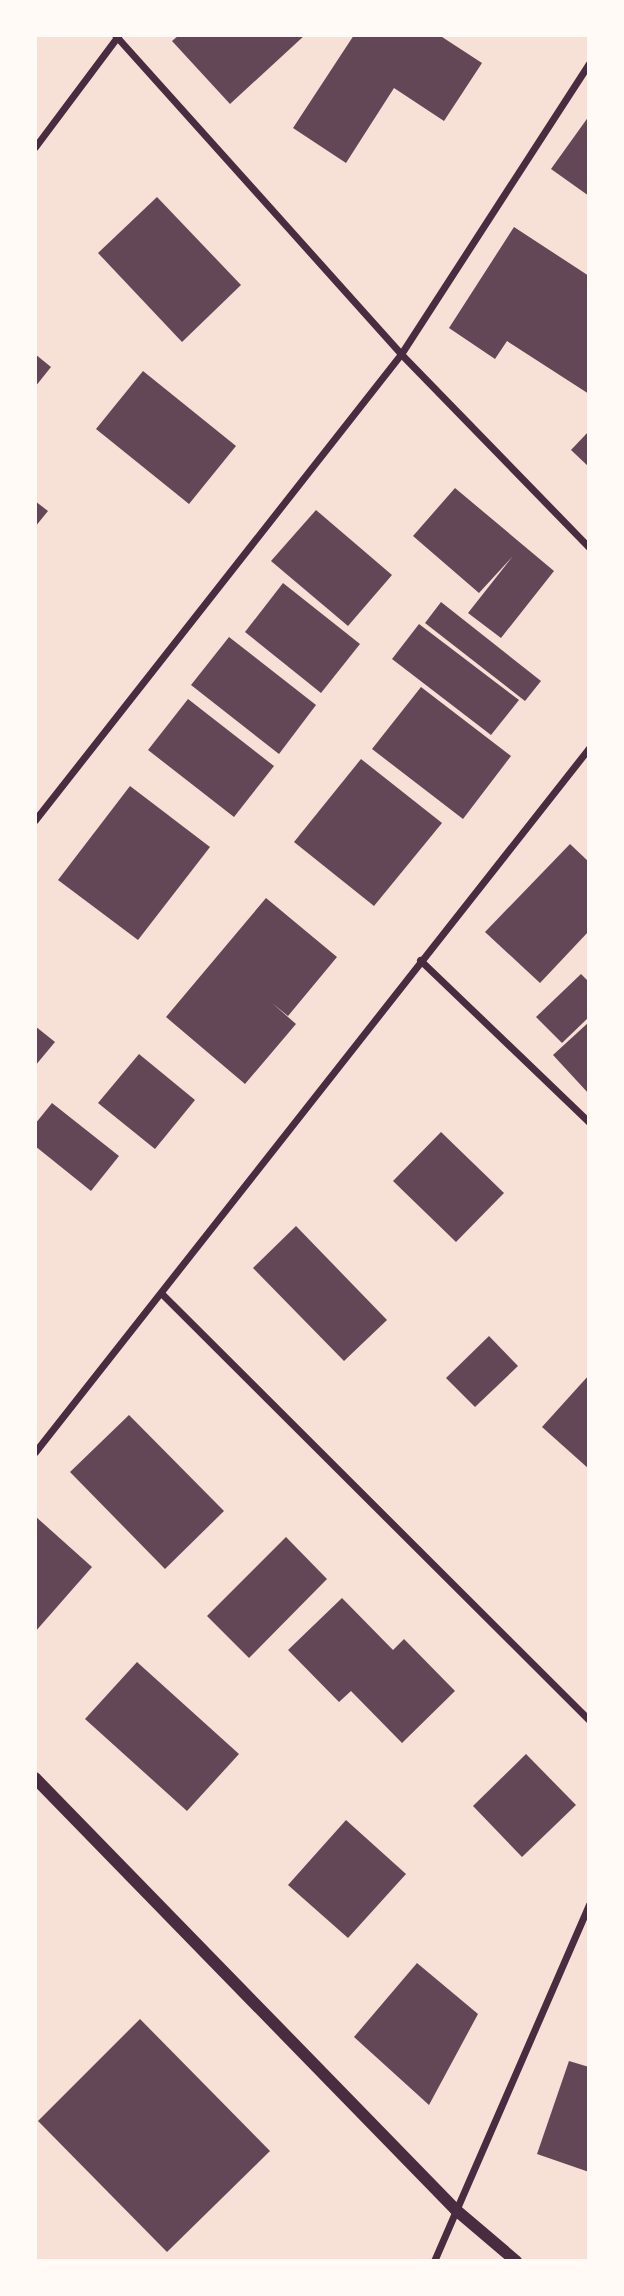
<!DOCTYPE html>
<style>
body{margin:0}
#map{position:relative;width:624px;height:2296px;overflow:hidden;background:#f7e1d7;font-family:"Fira Sans",sans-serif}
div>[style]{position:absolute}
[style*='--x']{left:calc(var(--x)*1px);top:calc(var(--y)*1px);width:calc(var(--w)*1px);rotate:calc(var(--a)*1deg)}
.building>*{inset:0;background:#644757}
.minor>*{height:7px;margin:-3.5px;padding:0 3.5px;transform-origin:3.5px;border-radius:3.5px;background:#4a2c40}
.tertiary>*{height:12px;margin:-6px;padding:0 6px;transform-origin:6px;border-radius:6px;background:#4a2c40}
span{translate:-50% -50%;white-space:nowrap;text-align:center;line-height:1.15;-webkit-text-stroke:7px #fffaf5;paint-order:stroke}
.frame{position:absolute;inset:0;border:37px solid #fffaf5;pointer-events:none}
</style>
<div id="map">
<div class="building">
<div style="clip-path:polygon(179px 35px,305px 35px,230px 104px,172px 41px)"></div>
<div style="clip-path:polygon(354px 35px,439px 35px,482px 63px,444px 121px,394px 88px,346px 163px,293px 128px)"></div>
<div style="clip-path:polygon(589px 116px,589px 196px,551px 169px)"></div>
<div style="clip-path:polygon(157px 197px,241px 285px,182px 342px,98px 253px)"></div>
<div style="clip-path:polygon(514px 227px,589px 276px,589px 394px,507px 341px,495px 359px,449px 328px)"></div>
<div style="clip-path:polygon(35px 354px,51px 367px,35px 387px)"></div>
<div style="clip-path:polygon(143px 371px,236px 446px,189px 504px,96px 429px)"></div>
<div style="clip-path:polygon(589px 431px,589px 467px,571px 450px)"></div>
<div style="clip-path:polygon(455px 488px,554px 571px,501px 638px,468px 613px,513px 556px,479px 593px,413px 536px)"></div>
<div style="clip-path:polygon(35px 501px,48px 511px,35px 527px)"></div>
<div style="clip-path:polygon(316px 510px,392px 575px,348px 626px,271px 561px)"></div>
<div style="clip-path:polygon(283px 583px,360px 644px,321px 693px,245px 632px)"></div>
<div style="clip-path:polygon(441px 602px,541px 681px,525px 701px,425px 623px)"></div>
<div style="clip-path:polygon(419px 624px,519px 700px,491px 735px,392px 659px)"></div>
<div style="clip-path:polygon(229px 637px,316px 705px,279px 754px,191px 685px)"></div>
<div style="clip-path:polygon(421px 687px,511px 756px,463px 819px,372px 749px)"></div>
<div style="clip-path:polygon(188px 699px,274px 766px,234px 817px,148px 750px)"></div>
<div style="clip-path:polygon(361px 759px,442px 823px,374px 906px,294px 842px)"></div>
<div style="clip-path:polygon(130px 786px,210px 847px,138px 940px,58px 880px)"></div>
<div style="clip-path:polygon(570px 844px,589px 862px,589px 931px,540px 983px,485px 932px)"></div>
<div style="clip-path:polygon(266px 898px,337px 957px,288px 1016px,272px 1003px,296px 1024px,245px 1084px,166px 1017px)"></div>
<div style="clip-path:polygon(581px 974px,589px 982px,589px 1017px,562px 1043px,536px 1017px)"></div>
<div style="clip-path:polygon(589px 1022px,589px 1094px,553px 1055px)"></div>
<div style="clip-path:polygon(35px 1026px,55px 1042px,35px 1066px)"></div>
<div style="clip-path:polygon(139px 1054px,195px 1100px,155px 1149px,98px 1103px)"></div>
<div style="clip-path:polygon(52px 1103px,119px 1156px,91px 1191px,35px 1146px,35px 1124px)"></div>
<div style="clip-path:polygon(441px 1132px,504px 1193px,456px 1242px,393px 1181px)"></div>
<div style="clip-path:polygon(296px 1226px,387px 1320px,344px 1361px,253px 1268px)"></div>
<div style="clip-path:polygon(489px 1336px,518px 1366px,475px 1407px,446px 1378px)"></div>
<div style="clip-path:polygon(589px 1375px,589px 1469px,542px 1427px)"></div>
<div style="clip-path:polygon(129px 1415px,224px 1511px,165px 1569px,70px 1472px)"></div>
<div style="clip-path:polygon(35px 1516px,92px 1567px,35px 1632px)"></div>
<div style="clip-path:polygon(286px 1537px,327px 1579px,249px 1658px,207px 1616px)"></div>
<div style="clip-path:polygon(342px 1598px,393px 1650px,404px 1639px,455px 1691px,402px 1743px,351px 1691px,339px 1702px,288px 1650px)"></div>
<div style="clip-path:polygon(137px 1662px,239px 1754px,187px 1811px,85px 1719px)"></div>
<div style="clip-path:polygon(526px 1754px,576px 1805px,522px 1857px,473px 1806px)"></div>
<div style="clip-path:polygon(346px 1820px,406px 1874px,348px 1938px,288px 1885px)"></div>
<div style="clip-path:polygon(417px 1963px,478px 2014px,429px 2105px,354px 2037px)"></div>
<div style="clip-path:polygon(140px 2019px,270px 2151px,167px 2252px,38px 2121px)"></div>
<div style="clip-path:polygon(569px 2061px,589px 2067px,589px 2172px,537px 2154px)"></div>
</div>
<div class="minor">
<div style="--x:115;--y:35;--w:428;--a:48.1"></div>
<div style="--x:401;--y:354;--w:269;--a:45.8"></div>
<div style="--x:35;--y:147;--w:139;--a:-53.2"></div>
<div style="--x:35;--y:820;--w:593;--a:-51.85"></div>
<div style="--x:401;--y:354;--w:346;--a:-57.1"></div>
<div style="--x:420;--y:960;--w:234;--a:43.8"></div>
<div style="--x:161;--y:1293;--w:605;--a:44.93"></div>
<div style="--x:35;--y:1452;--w:896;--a:-51.8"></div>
<div style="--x:434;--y:2261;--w:389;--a:-66.5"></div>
</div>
<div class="tertiary">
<div style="--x:35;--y:1778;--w:603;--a:45.74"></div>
<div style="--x:456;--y:2210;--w:79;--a:40.4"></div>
</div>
<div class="frame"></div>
</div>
